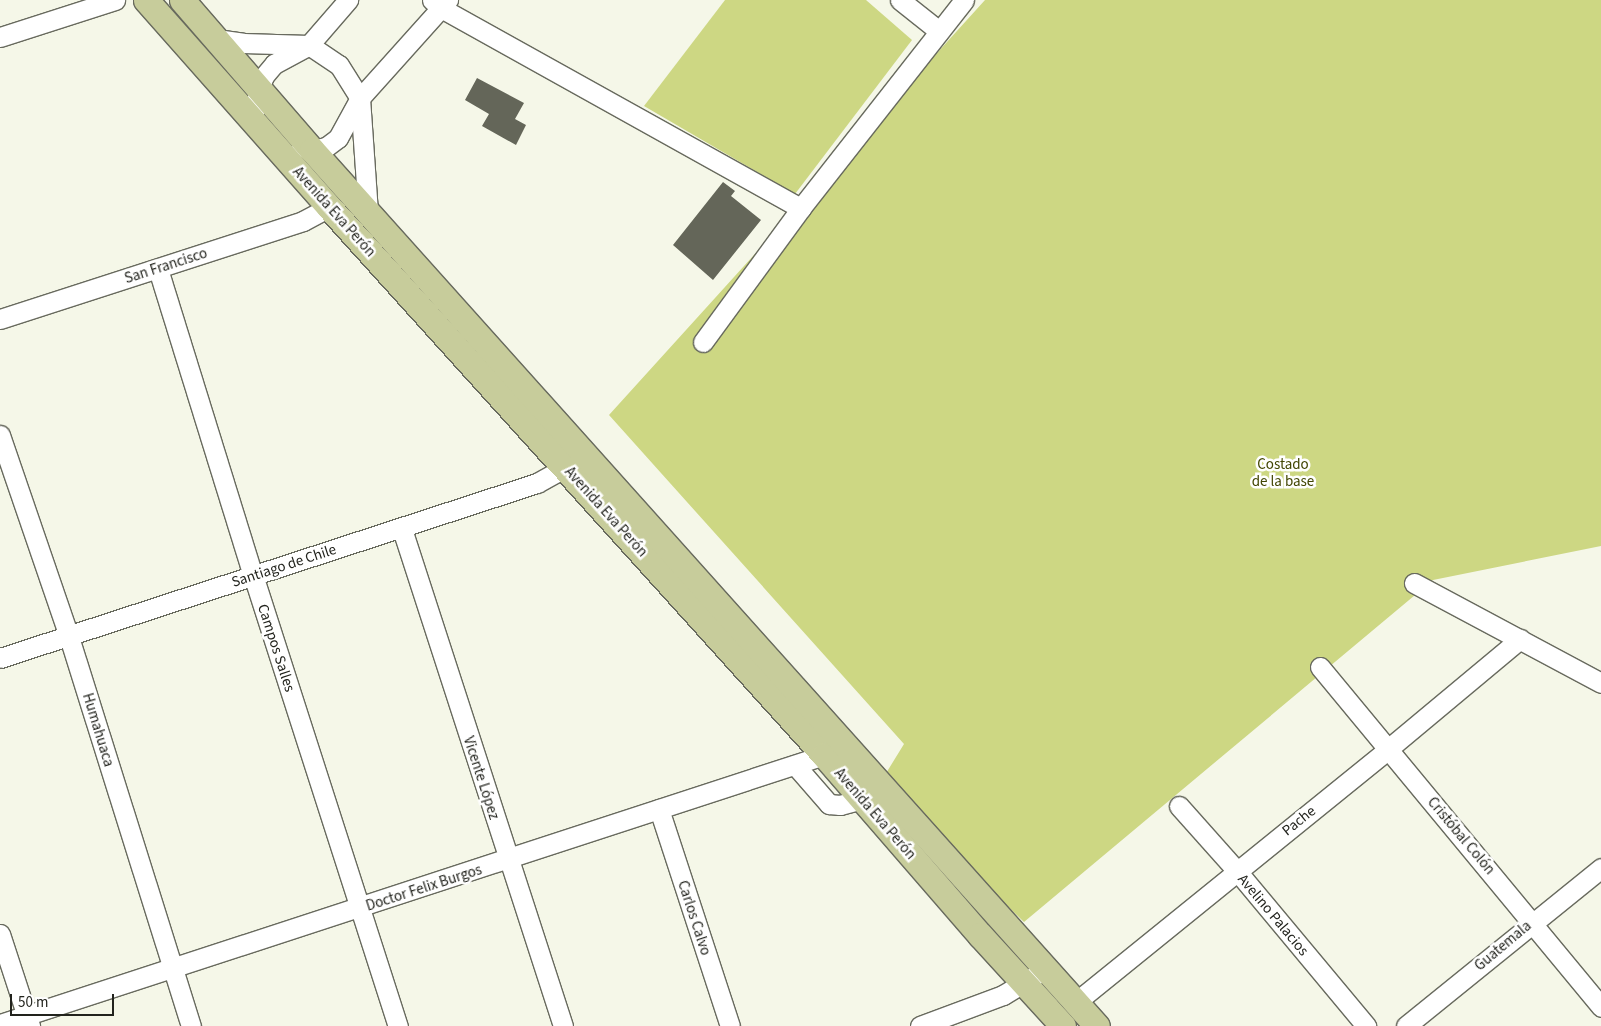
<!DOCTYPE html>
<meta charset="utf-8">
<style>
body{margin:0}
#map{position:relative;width:1601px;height:1026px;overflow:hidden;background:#f5f7e8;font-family:"Source Sans 3",sans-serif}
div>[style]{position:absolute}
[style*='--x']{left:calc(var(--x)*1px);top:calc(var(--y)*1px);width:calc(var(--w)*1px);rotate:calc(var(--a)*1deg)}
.green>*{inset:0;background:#cdd783}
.building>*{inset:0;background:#646659}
.roads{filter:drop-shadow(1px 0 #686a5e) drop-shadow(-1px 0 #686a5e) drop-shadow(0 1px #686a5e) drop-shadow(0 -1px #686a5e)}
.minor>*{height:19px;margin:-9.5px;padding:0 9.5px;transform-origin:9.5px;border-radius:9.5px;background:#fff}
.major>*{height:25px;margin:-12.5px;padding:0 12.5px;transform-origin:12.5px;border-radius:12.5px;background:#c7cc9b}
span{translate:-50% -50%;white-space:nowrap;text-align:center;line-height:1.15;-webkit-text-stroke:5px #fff;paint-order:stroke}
.street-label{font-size:15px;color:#22231d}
.park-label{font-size:15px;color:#424603}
.scale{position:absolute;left:10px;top:994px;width:104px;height:22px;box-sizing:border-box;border:2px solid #22231d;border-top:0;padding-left:6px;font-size:15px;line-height:18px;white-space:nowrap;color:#22231d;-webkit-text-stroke:4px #fff;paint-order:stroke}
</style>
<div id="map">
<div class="green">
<div style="clip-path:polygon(725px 0,866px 0,912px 40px,795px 194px,644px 106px)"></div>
<div style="clip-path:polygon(985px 0,1601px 0,1601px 546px,1433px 580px,1024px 922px,880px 783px,904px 744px,609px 415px)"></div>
</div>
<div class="building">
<div style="clip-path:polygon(477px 78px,524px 103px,515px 119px,526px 125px,516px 145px,482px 126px,489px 114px,465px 100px)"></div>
<div style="clip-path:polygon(723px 182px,735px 191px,731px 196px,761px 220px,713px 280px,673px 245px)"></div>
</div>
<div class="roads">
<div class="minor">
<div style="--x:432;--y:0;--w:12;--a:42"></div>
<div style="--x:441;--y:8;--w:412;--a:29.1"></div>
<div style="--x:900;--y:0;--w:50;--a:38.5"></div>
<div style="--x:0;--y:37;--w:121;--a:-17.8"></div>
<div style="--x:216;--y:39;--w:27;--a:8"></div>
<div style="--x:243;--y:43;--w:66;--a:1.7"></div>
<div style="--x:309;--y:45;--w:36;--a:34"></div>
<div style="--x:339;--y:65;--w:39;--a:58"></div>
<div style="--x:360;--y:98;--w:115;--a:86"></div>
<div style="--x:252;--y:121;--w:33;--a:-78"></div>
<div style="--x:259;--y:89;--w:14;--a:-69"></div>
<div style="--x:264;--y:76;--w:16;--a:-50"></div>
<div style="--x:274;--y:64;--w:40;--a:-28"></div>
<div style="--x:309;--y:45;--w:60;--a:-49.1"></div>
<div style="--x:301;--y:147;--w:11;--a:15"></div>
<div style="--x:312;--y:150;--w:14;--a:-12"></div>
<div style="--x:326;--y:147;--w:15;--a:-37"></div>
<div style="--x:338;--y:138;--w:46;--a:-61.2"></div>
<div style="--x:360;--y:98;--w:132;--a:-48.1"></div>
<div style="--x:158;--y:269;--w:320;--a:72.8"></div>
<div style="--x:253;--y:575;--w:474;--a:72.2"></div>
<div style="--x:0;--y:319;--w:318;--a:-17.9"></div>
<div style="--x:303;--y:221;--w:30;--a:-28"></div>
<div style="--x:703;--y:342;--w:166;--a:-53.8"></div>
<div style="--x:801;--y:208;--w:264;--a:-51.9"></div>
<div style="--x:0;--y:435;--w:213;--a:71.1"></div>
<div style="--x:69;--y:637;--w:408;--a:72.6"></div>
<div style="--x:402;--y:529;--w:522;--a:72.05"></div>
<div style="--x:1414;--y:583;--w:212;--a:28.1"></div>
<div style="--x:0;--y:658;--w:565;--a:-18.05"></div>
<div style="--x:537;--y:483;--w:33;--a:-29"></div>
<div style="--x:1320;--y:667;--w:441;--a:50.4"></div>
<div style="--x:795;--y:765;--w:52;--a:48.9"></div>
<div style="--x:829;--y:804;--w:11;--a:5"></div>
<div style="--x:840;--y:805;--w:23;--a:-15"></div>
<div style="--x:1179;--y:806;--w:87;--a:48.3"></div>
<div style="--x:1237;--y:871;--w:202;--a:50.2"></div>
<div style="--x:659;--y:809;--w:228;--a:71.9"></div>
<div style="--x:0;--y:934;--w:97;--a:71.9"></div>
<div style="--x:1076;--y:1002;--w:402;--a:-39"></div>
<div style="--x:1388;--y:749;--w:172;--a:-39.8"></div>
<div style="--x:0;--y:1024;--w:867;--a:-18.08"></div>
<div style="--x:824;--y:755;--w:11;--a:-38"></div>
<div style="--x:920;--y:1026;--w:89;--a:-20.5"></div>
<div style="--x:1003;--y:995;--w:37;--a:-31"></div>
<div style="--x:1406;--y:1026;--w:251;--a:-39"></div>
</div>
<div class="major">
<div style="--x:146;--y:0;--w:276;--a:48.5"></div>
<div style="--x:329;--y:207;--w:738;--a:47.91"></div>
<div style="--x:824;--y:755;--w:238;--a:49.1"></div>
<div style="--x:980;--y:935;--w:123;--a:47.6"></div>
<div style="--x:182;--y:0;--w:198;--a:49.1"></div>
<div style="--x:312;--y:150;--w:1176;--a:48.14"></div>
</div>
</div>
<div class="street-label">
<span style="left:334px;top:212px;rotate:48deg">Avenida Eva Perón</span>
<span style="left:166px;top:266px;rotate:-18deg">San Francisco</span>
<span style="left:606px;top:512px;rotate:48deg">Avenida Eva Perón</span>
<span style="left:284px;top:566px;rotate:-18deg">Santiago de Chile</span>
<span style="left:276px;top:648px;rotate:72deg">Campos Salles</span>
<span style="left:98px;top:730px;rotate:73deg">Humahuaca</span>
<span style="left:481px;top:778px;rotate:72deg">Vicente López</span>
<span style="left:875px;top:814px;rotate:49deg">Avenida Eva Perón</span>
<span style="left:1299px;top:821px;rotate:-39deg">Pache</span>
<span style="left:1461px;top:836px;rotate:50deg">Cristóbal Colón</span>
<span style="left:424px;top:888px;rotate:-18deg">Doctor Felix Burgos</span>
<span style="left:1273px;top:915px;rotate:50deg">Avelino Palacios</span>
<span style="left:694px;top:918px;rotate:72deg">Carlos Calvo</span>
<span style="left:1503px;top:946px;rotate:-40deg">Guatemala</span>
</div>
<div class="park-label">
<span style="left:1283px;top:473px">Costado<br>de la base</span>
</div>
<div class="scale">50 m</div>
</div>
